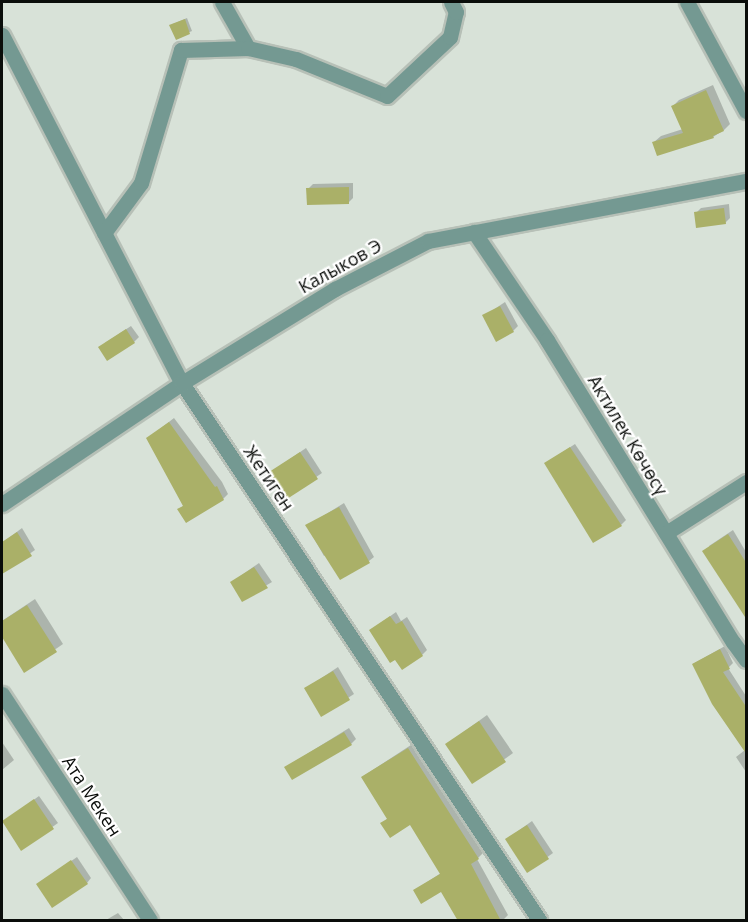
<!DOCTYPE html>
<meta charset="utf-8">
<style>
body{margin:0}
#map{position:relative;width:748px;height:922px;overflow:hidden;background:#d8e2d8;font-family:"Open Sans",sans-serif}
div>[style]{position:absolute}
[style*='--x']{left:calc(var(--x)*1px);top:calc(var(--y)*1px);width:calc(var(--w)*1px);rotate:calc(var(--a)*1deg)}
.shadow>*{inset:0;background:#0003}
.building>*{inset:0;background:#aab068}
.roads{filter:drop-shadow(2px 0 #b7c0b7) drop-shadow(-2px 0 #b7c0b7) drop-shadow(0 2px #b7c0b7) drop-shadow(0 -2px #b7c0b7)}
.street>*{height:15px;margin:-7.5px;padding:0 7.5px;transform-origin:7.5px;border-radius:7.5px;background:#749992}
span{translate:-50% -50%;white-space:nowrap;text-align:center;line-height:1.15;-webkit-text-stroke:4.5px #fff;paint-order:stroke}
.street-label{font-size:18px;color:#0a0d0a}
.frame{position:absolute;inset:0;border:3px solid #0a0d0a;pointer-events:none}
</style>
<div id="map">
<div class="shadow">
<div style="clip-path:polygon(187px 18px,192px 31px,176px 38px,173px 24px)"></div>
<div style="clip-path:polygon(713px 85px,730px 124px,724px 130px,713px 137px,654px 142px,661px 136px,683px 129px,673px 106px,679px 100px)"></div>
<div style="clip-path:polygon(353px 183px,353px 198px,349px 202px,308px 189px,313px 184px)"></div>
<div style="clip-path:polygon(729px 204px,730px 218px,725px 223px,696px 213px,701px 208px)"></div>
<div style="clip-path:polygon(505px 302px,518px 326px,513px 331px,484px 316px)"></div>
<div style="clip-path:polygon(131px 326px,139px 337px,134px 342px,105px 343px)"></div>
<div style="clip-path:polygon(174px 418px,222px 482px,228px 494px,223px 499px,179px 510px,184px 505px,148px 438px)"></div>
<div style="clip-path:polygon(575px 444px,626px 520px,621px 525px,546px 463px)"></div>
<div style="clip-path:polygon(306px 448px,322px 473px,287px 497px,271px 472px)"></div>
<div style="clip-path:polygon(344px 503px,374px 557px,369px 561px,327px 554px,324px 556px,307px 526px)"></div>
<div style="clip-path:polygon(22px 528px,35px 550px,2px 573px,2px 543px)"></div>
<div style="clip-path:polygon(733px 530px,746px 552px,746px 618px,709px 546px)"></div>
<div style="clip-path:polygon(259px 563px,272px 582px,242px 600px,232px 582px)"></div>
<div style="clip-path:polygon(35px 599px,63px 644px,24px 671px,2px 635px,2px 621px)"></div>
<div style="clip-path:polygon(396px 612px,401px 621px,407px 617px,427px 650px,422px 655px,395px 657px,371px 630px)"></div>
<div style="clip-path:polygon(725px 646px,733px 663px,728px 668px,746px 696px,746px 772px,736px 757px,745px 750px,693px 664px)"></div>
<div style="clip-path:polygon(338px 667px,354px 694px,322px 715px,305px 689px)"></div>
<div style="clip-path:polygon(487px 715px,513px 753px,473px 782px,447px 744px)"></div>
<div style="clip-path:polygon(349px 728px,356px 739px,351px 744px,286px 767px)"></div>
<div style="clip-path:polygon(2px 742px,14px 760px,2px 770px)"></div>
<div style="clip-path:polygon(414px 743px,484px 852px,477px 859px,508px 915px,503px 920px,460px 920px,442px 890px,415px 890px,441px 873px,410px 823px,382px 823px,388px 818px,362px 777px)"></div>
<div style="clip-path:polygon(39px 796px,58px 823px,21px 849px,3px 822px)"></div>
<div style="clip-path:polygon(532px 821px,553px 853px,528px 871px,507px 839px)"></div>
<div style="clip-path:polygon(77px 857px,91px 878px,87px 883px,38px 884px)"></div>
<div style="clip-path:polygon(118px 913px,124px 920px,106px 920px)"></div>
</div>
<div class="building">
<div style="clip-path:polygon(185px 19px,190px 34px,176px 40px,169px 25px)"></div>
<div style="clip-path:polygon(706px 90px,724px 131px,713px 136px,714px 138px,657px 156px,652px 142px,683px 133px,671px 106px)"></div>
<div style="clip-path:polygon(349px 187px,349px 204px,307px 205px,306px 188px)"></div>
<div style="clip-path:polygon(724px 208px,726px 224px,696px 228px,694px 212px)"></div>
<div style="clip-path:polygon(500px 306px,514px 332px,496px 342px,482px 315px)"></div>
<div style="clip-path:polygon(126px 329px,135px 343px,107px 361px,98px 347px)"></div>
<div style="clip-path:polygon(169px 422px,215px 487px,217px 486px,224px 500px,186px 523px,177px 509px,183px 506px,146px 438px)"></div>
<div style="clip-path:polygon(570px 447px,622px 526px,593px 543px,544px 463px)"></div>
<div style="clip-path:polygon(300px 452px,318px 479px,287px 499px,269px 472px)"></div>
<div style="clip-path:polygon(339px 507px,370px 563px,340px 580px,305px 525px)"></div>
<div style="clip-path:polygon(17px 532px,32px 556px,2px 574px,2px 542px)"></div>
<div style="clip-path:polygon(728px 534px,747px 564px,747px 620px,702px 551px)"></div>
<div style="clip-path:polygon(254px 567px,268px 588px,242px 602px,230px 582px)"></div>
<div style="clip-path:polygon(27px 605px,57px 652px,24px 673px,2px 637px,2px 621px)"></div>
<div style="clip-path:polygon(390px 616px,396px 624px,402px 621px,423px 656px,402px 670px,395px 660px,390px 663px,369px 630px)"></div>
<div style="clip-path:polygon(720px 649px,730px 669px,723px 672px,747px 708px,747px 755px,712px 704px,692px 664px)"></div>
<div style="clip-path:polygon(333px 671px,350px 700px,321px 717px,304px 688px)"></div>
<div style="clip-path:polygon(479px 721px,506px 762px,472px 784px,445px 744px)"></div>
<div style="clip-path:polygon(344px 732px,352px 745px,292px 780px,284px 767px)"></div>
<div style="clip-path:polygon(408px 748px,479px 859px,471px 864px,501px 921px,458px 921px,441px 892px,421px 904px,413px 890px,440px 874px,410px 825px,390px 838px,380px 823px,387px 819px,361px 777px)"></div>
<div style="clip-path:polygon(34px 799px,54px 829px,21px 851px,2px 821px)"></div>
<div style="clip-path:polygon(527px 825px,549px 859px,527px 873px,505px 839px)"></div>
<div style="clip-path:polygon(71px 860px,88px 884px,52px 908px,36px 884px)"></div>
</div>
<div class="roads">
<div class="street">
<div style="--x:222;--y:2;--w:53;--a:60.5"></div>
<div style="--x:687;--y:2;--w:124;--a:61.6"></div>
<div style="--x:2;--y:35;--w:392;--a:62.7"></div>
<div style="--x:182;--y:383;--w:645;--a:56.38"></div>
<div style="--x:474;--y:232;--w:130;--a:55.9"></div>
<div style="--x:547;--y:340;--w:355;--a:58.4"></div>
<div style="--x:733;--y:642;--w:22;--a:54"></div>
<div style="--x:104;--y:233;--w:62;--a:-53.5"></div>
<div style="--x:141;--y:183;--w:139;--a:-73.3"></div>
<div style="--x:181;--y:50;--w:67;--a:-1.7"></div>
<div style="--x:248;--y:48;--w:49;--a:12.9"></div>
<div style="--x:296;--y:59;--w:98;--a:22.1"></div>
<div style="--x:387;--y:96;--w:86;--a:-43.1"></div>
<div style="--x:450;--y:37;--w:26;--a:-77"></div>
<div style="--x:456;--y:12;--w:11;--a:-117"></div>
<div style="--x:2;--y:504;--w:217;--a:-33.9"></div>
<div style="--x:182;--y:383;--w:180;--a:-31.6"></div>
<div style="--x:335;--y:289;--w:105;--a:-27.3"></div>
<div style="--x:428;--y:241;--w:324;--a:-10.7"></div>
<div style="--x:666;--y:533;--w:95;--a:-32.5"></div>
<div style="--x:2;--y:694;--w:270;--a:56.8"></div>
</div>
</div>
<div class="street-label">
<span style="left:340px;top:266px;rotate:-29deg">Калыков Э</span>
<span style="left:628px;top:435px;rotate:59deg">Актилек Көчөсү</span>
<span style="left:269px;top:478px;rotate:56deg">Жетиген</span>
<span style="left:92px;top:796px;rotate:57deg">Ата Мекен</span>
</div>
<div class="frame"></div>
</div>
